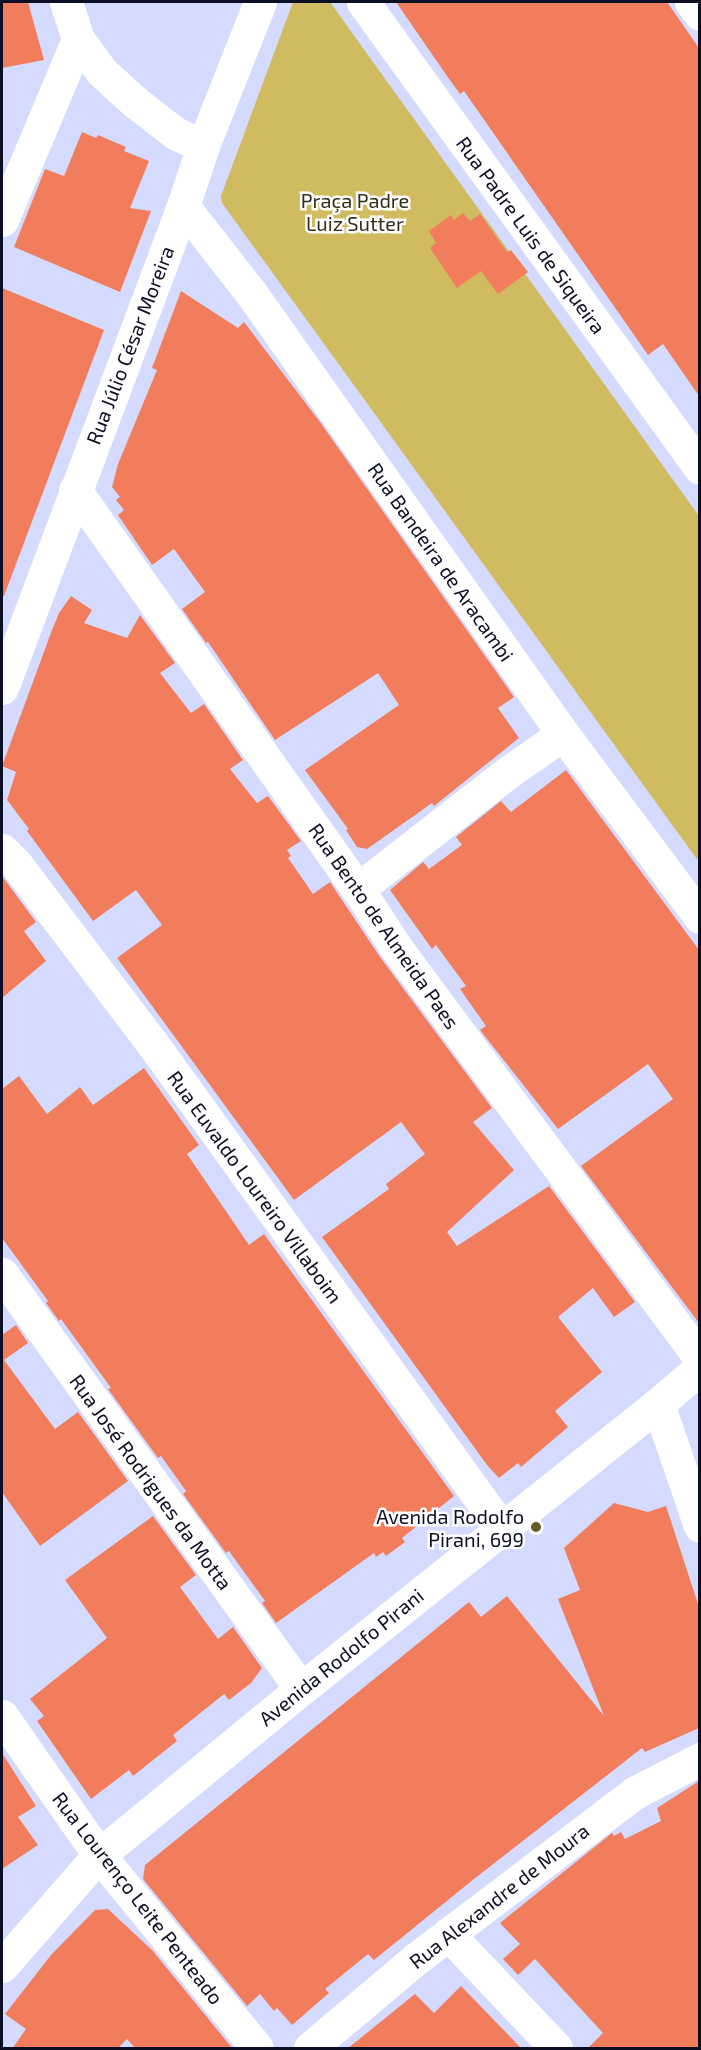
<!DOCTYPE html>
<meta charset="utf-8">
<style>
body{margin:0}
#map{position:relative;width:701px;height:2050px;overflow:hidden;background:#d4dbff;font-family:"Exo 2",sans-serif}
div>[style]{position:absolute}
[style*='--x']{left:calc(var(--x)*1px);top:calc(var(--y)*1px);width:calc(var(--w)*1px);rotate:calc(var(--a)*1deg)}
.green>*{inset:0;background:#d1bb61}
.building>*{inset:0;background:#f17d5d}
.minor>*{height:33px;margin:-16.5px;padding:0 16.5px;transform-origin:16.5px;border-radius:16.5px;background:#fff}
.tertiary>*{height:33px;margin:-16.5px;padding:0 16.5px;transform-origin:16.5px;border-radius:16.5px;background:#fff}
.secondary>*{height:33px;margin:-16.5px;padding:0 16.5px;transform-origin:16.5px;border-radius:16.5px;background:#fff}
.dots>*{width:16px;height:16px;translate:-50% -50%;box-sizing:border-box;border:3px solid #fefefe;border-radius:50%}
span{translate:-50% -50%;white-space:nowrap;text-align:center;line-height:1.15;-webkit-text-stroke:5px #fefefe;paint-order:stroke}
.park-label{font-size:20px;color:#332e18}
.street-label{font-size:20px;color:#0c0f23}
.poi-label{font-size:20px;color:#0c0f23}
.right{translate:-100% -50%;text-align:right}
.frame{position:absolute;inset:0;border:3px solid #0c0f23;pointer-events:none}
</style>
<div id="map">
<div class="green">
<div style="clip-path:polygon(293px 2px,330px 2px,699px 516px,699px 862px,222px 203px,221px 196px)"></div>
</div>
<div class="building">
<div style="clip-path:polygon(2px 2px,28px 2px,44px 60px,2px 68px)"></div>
<div style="clip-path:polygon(396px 2px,667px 2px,699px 48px,699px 396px,663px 344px,648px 355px,464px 91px,460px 94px,447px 76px)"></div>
<div style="clip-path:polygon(82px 132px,96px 138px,98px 135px,126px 147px,124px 151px,149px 161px,130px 208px,151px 211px,120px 292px,14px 247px,45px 169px,64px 176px)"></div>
<div style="clip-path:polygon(463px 213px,470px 221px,480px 214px,507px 252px,511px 250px,528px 272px,498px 294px,481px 271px,457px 288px,430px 248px,436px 243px,429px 231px,451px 215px,454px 220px)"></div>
<div style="clip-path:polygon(2px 288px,104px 330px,4px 596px,2px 596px)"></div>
<div style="clip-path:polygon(181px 291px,238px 328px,244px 322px,320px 422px,514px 697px,498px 708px,519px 738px,434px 806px,432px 803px,367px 849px,357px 847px,346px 830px,348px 829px,305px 770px,399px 705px,378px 673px,275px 740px,208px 642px,206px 643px,182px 609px,205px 592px,174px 549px,152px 565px,118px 515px,124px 510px,116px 500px,120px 497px,112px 487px,118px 464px,157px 370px,152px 368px)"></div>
<div style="clip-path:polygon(71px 596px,92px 610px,84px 623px,127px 638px,140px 615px,175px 663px,160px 673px,191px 713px,204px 704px,243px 760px,230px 769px,257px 803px,268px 796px,301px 841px,287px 850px,291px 856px,288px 858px,313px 894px,330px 882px,380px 957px,492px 1108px,473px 1122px,514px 1170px,447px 1232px,457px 1246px,549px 1186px,635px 1302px,614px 1317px,593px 1288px,558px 1317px,602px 1372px,555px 1411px,568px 1427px,521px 1467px,518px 1463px,499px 1478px,487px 1465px,322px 1237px,389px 1189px,386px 1184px,425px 1154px,401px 1122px,294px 1200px,117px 958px,162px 925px,136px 890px,93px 921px,27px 831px,29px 829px,7px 800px,16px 772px,2px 766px,52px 630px,59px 613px)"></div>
<div style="clip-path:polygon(566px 770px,699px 950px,699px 1323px,581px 1166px,673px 1099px,648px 1064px,558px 1129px,480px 1030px,486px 1026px,460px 989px,466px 986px,436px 945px,432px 949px,390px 890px,423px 862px,429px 869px,462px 845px,456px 837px,501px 801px,511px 812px)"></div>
<div style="clip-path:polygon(2px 876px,36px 922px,24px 931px,46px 961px,2px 998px)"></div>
<div style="clip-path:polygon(144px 1068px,199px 1145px,187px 1154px,249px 1245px,264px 1234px,454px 1496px,402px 1538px,405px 1542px,386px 1556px,383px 1552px,376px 1557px,374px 1553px,276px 1623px,262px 1603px,265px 1601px,229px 1551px,226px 1553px,183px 1494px,186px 1491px,161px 1456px,158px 1458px,108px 1389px,111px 1388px,61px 1319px,59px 1321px,46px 1303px,48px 1301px,2px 1238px,2px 1089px,19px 1076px,47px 1114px,80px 1087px,93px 1105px)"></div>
<div style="clip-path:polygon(16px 1325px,28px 1343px,4px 1360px,55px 1429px,78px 1412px,128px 1481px,40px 1546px,2px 1492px,2px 1335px)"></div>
<div style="clip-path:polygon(614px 1503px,648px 1512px,666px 1506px,699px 1607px,699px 1728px,645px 1752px,642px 1748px,474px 1879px,374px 1960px,368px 1954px,325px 1989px,329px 1993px,292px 2025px,277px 2008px,274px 2011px,260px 1994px,247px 2006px,143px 1879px,145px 1865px,469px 1602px,481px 1617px,507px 1596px,604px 1716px,558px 1599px,580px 1590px,564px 1548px)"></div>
<div style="clip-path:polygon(153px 1516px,196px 1575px,180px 1587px,218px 1639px,233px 1627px,262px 1668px,251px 1683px,229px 1700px,224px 1694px,173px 1735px,177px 1741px,133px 1776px,129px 1770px,91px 1799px,37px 1721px,44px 1716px,30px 1699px,107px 1638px,65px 1580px)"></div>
<div style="clip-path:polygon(2px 1753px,36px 1806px,18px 1817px,38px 1845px,2px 1869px)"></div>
<div style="clip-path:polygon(699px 1781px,699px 2049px,587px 2049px,603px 2033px,535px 1959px,518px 1975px,503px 1959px,520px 1944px,500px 1923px,612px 1833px,614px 1836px,621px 1832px,625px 1839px,661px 1821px,657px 1808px)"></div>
<div style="clip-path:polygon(108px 1909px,152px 1950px,233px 2049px,136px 2049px,127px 2039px,117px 2049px,12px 2049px,26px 2029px,5px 2014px,51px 1955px,95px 1910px)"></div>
<div style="clip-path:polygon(461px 1986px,522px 2049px,347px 2049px,415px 1994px,434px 2013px)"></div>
</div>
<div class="minor">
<div style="--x:363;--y:2;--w:575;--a:54.13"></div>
<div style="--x:691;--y:2;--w:15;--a:53"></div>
<div style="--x:203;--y:146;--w:155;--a:-68.4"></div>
<div style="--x:2;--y:220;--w:196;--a:-67.2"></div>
<div style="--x:75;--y:490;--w:489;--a:54.7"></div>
<div style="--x:358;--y:889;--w:68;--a:57"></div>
<div style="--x:395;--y:946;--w:513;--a:53.49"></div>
<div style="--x:2;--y:688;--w:515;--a:-69.42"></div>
<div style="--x:2;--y:850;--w:20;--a:45"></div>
<div style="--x:16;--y:864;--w:225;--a:52.8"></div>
<div style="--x:152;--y:1043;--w:599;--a:54.24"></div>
<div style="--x:358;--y:889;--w:189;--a:-37.9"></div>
<div style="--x:507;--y:773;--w:68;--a:-34.9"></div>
<div style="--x:2;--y:1274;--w:511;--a:54.23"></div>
<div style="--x:658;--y:1404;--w:129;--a:71"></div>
<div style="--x:2;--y:1716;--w:169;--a:55.1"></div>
<div style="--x:99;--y:1855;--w:249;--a:50.7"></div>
<div style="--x:448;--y:1934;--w:157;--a:46.5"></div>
<div style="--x:310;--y:2048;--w:140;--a:-40.1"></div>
<div style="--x:417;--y:1958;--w:273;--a:-37.2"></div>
<div style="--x:634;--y:1793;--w:74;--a:-27.3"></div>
</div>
<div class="tertiary">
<div style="--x:66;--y:2;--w:39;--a:72"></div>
<div style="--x:78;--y:39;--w:39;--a:54"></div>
<div style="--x:101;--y:71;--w:46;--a:42.4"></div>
<div style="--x:135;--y:102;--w:51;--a:37.8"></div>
<div style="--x:175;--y:133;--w:31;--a:25"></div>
<div style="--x:203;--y:146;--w:63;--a:108.4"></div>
<div style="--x:183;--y:206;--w:110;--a:52"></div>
<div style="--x:251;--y:293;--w:540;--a:54.72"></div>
<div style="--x:563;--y:734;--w:229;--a:53.2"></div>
</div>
<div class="secondary">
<div style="--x:2;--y:1966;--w:147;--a:-48.9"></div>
<div style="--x:99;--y:1855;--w:261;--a:-39.4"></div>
<div style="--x:301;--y:1689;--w:457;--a:-38.6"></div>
<div style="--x:658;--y:1404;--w:55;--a:-40.6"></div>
</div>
<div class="dots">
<div style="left:536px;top:1527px;background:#675b28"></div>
</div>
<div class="park-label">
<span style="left:355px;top:212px">Praça Padre<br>Luiz Sutter</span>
</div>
<div class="street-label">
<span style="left:531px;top:235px;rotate:54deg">Rua Padre Luis de Siqueira</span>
<span style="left:130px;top:345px;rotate:-69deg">Rua Júlio César Moreira</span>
<span style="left:441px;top:562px;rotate:55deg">Rua Bandeira de Aracambi</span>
<span style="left:384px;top:926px;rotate:55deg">Rua Bento de Almeida Paes</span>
<span style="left:255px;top:1187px;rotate:54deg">Rua Euvaldo Loureiro Villaboim</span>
<span style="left:151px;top:1482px;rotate:54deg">Rua José Rodrigues da Motta</span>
<span style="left:341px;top:1657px;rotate:-39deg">Avenida Rodolfo Pirani</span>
<span style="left:499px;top:1896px;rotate:-38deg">Rua Alexandre de Moura</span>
<span style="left:138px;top:1898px;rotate:52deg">Rua Lourenço Leite Penteado</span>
</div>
<div class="poi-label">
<span class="right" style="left:524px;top:1528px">Avenida Rodolfo<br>Pirani, 699</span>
</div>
<div class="frame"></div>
</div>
